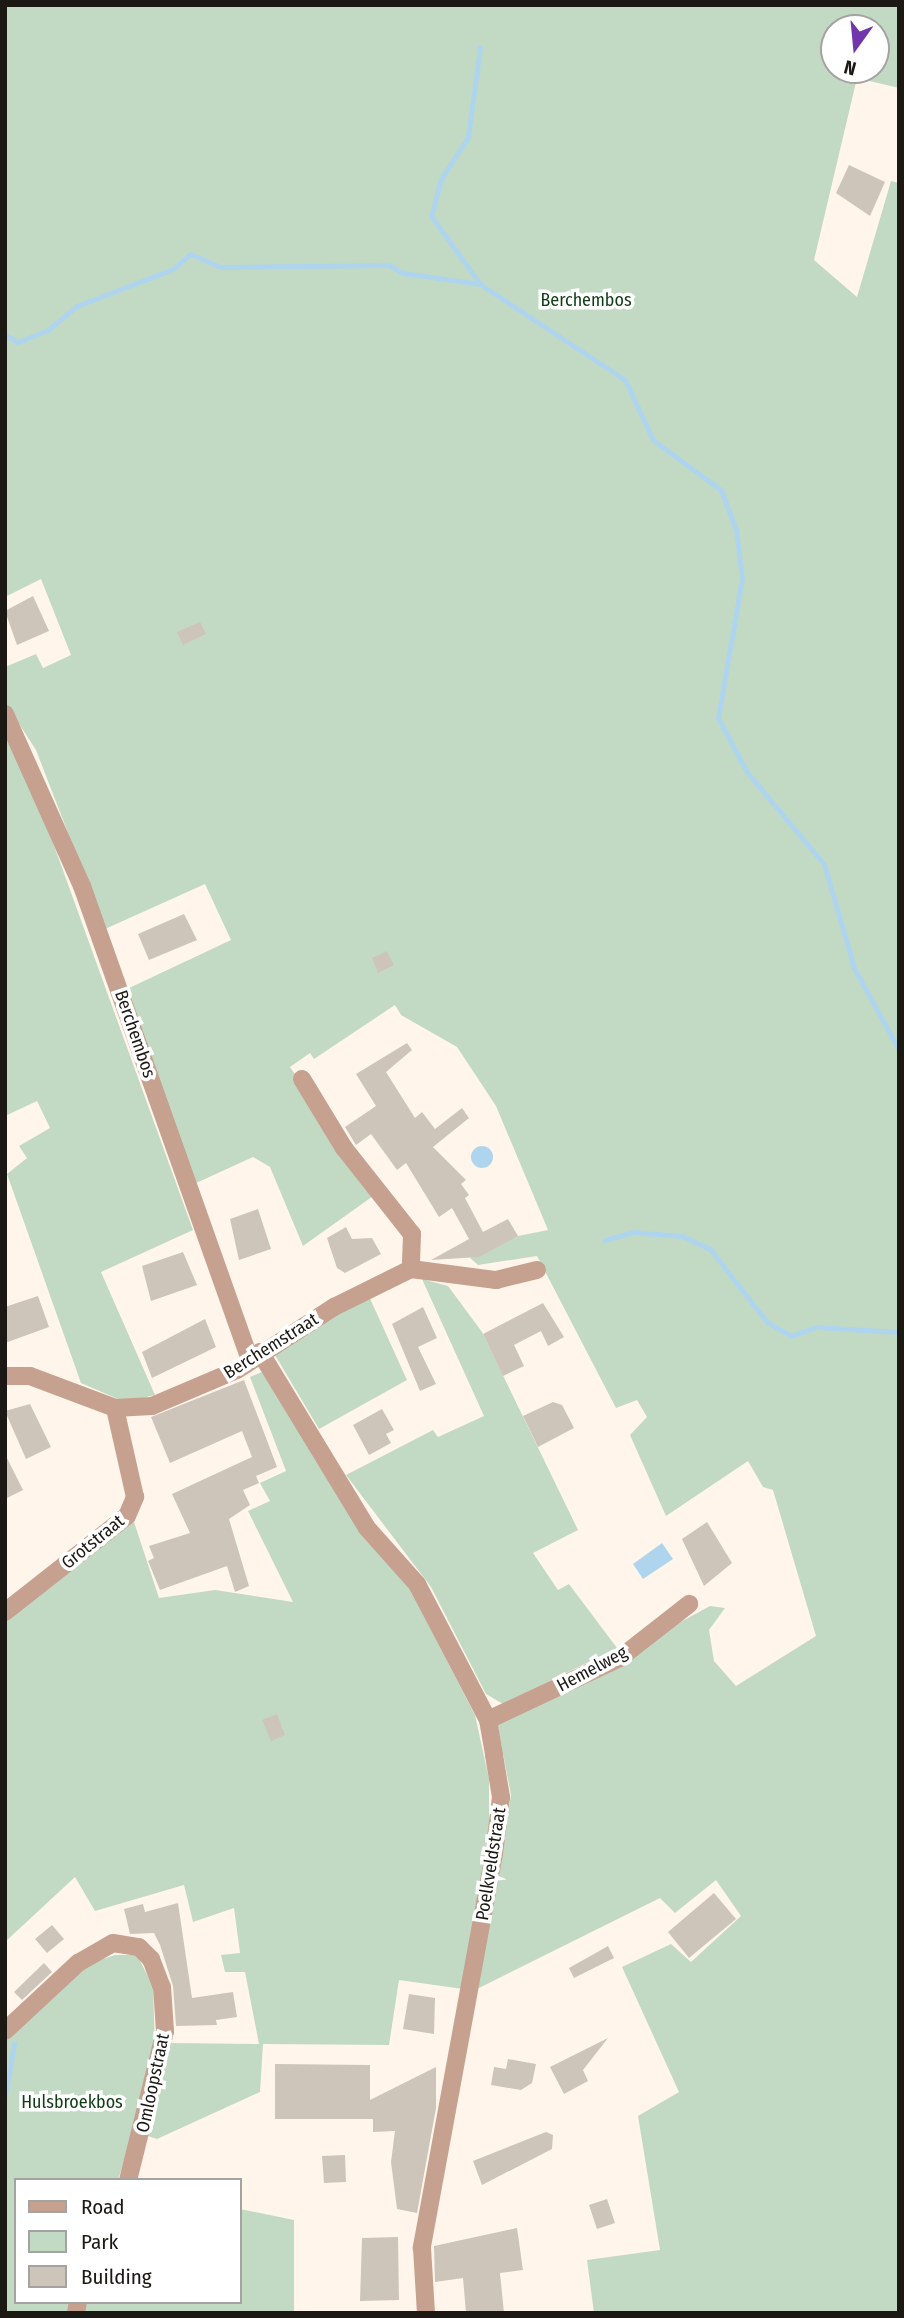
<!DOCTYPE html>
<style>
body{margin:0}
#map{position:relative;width:904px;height:2318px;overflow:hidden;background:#fff5ea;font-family:"Fira Sans Condensed",sans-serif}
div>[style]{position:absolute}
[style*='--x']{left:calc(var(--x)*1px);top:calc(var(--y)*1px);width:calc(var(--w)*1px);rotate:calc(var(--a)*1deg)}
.green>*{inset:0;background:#c2dac3}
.water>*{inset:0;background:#afd5ee}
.round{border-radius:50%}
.stream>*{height:5px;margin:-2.5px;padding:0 2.5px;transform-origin:2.5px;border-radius:2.5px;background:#afd5ee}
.building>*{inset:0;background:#cec5ba}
.street>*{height:18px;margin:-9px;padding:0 9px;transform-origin:9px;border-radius:9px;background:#c6a18f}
span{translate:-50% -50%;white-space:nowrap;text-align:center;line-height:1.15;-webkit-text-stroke:7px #fff;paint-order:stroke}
.park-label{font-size:18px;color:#0f3d16}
.street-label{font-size:18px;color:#1c1915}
.frame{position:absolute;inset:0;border:7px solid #1c1915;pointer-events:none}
.legend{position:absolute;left:14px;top:2178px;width:228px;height:126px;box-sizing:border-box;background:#fff;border:2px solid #a4a3a1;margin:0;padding:9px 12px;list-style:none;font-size:21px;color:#1c1915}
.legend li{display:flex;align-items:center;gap:14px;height:35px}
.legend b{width:35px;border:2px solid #a4a3a1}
.north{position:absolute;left:820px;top:14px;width:70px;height:70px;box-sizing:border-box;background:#fff;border:2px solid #a4a3a1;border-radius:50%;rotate:195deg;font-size:19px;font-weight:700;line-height:28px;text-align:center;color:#1c1915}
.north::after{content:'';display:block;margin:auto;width:24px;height:32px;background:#7036ac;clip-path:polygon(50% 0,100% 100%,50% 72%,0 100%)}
</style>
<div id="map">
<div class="green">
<div style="clip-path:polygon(evenodd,5px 5px,899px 5px,899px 88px,857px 78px,814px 260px,857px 297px,891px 181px,899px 183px,899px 2313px,594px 2313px,587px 2260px,660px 2250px,638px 2116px,679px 2092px,622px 1967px,671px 1944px,691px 1962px,741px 1916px,716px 1880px,675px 1913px,660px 1898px,477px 1989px,511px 1795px,497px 1722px,710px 1606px,725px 1608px,709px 1630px,714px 1661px,736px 1686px,816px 1636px,773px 1490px,763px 1487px,748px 1461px,666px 1516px,630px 1435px,647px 1417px,637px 1400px,616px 1408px,537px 1256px,478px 1265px,470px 1258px,518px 1236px,548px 1230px,496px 1106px,457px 1047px,401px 1015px,395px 1005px,314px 1059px,310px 1053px,290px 1067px,376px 1194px,303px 1246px,270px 1167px,253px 1157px,194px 1184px,127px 989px,231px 940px,205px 884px,105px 929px,36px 750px,5px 702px,5px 667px,36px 654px,43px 668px,71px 655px,41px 579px,5px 597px,5px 5px,834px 28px,876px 28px,876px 70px,834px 70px,834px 28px)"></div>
<div style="clip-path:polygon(5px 734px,26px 768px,193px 1230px,101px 1272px,155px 1395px,125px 1402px,81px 1383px,7px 1174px,27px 1158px,19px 1146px,50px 1128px,37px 1101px,5px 1116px)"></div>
<div style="clip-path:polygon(422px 1279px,448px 1286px,482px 1332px,578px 1530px,533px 1553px,558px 1590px,569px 1584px,617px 1648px,503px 1704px,486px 1694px,431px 1587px,346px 1475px,433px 1430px,438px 1437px,484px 1416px)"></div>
<div style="clip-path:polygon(368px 1294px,407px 1380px,319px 1429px,275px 1355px)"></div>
<div style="clip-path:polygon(262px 1372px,411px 1591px,475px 1715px,489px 1779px,489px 1830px,463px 1989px,399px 1980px,389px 2045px,263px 2044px,260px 2092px,157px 2139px,145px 2135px,169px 2043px,259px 2044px,245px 1972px,225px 1972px,221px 1955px,240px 1953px,234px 1908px,193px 1922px,184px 1885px,95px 1911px,75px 1877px,5px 1942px,5px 1618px,134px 1522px,159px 1598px,215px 1590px,293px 1602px,248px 1511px,270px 1501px,260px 1483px,286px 1471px,250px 1377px)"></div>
<div style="clip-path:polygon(115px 1955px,137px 1955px,153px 1986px,155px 2047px,146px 2092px,118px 2180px,16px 2180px,16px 2302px,71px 2302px,69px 2313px,5px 2313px,5px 2036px,88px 1964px)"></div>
<div style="clip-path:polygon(240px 2209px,294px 2220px,294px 2313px,81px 2313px,84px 2302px,240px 2302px)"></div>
</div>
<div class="water">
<div class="round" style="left:471px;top:1146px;width:22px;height:22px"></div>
<div style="clip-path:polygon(662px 1543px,673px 1559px,643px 1579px,633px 1564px)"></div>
</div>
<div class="stream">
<div style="--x:480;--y:47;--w:91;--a:97.6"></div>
<div style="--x:468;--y:137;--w:50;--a:122.7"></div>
<div style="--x:441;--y:179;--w:38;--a:105"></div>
<div style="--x:431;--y:216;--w:84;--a:54.2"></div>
<div style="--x:480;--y:284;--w:174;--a:33.5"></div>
<div style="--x:625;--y:380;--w:66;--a:65"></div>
<div style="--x:653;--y:440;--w:84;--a:36.3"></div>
<div style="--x:721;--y:490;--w:43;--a:69.4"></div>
<div style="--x:736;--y:530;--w:48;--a:82.9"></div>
<div style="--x:742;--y:578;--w:142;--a:99.7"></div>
<div style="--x:718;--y:718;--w:61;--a:61.8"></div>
<div style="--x:747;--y:772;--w:120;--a:50.1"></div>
<div style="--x:824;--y:864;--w:108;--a:73.9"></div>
<div style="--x:854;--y:968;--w:94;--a:61.2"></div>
<div style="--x:5;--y:335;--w:15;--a:28"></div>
<div style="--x:18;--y:342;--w:32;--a:-22"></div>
<div style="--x:48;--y:330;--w:38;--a:-40"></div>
<div style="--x:77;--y:306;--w:103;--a:-21.1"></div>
<div style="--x:173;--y:269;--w:23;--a:-41"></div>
<div style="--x:190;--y:254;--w:34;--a:23"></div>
<div style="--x:221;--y:267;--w:168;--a:-0.7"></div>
<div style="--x:389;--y:265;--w:16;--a:30"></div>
<div style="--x:403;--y:273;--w:78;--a:8.1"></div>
<div style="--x:605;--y:1240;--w:29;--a:-16"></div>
<div style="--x:633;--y:1232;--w:49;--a:4.7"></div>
<div style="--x:682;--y:1236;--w:31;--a:25"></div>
<div style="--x:710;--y:1249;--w:93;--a:52"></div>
<div style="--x:767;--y:1322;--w:28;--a:30"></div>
<div style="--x:791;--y:1336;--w:27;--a:-20"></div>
<div style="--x:816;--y:1327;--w:83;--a:3.4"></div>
<div style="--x:5;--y:2096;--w:53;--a:-80.2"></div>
</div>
<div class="building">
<div style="clip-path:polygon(849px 165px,885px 182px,870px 216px,836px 193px)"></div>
<div style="clip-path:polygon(33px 596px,49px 631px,17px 645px,5px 611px)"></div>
<div style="clip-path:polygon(200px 622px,206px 634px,183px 645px,177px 632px)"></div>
<div style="clip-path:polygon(184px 914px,197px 940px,149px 960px,138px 934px)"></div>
<div style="clip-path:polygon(387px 951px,394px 965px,378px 973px,372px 958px)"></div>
<div style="clip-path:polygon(407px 1043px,412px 1050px,386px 1072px,415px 1118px,422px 1112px,435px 1129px,462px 1108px,469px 1118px,433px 1147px,466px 1180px,461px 1184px,469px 1195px,465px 1198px,483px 1232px,508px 1219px,518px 1236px,479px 1257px,431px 1260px,469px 1239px,452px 1208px,439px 1217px,406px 1163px,397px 1170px,371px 1134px,356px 1145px,345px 1127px,376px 1106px,356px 1074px)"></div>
<div style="clip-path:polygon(258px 1209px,271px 1249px,239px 1260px,230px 1219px)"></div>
<div style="clip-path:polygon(346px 1227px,352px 1239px,372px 1238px,381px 1254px,345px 1273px,337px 1268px,327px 1238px)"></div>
<div style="clip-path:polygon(183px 1252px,197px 1285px,151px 1301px,142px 1266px)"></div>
<div style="clip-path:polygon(38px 1296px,49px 1327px,5px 1343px,5px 1307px)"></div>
<div style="clip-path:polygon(543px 1303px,564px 1337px,548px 1346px,541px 1331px,514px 1345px,524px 1366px,503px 1376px,483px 1334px)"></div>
<div style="clip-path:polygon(423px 1307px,437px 1338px,418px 1347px,436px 1384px,420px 1391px,392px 1324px)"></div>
<div style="clip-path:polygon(205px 1319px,216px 1347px,152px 1378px,142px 1352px)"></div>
<div style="clip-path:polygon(244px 1380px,277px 1467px,256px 1476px,259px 1483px,243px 1490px,250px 1505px,229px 1519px,249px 1586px,235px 1592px,227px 1566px,160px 1590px,148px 1561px,154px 1558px,149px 1546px,190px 1533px,172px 1494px,252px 1457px,242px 1431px,170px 1463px,151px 1417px)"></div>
<div style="clip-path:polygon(553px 1402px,562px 1405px,574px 1428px,538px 1447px,523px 1416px)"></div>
<div style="clip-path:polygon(30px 1404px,51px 1447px,26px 1459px,5px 1411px)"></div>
<div style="clip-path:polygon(382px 1409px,394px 1430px,386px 1434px,391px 1443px,369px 1455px,353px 1425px)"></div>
<div style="clip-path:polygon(5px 1454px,23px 1490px,5px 1499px)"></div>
<div style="clip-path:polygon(707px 1522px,732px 1563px,704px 1586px,682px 1539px)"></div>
<div style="clip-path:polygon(277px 1714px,285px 1735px,271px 1741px,262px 1720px)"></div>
<div style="clip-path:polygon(714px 1893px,736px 1919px,689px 1958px,668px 1932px)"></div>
<div style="clip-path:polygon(178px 1903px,192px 1998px,233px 1992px,237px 2017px,216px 2020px,217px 2025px,176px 2026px,173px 1986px,160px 1945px,154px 1933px,130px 1934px,124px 1909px,143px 1904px,145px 1912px)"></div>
<div style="clip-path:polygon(52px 1925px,64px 1939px,47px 1953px,35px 1939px)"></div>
<div style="clip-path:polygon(608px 1946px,614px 1958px,574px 1978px,569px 1968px)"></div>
<div style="clip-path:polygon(44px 1963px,52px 1972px,22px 2000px,14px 1992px)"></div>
<div style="clip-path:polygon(409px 1994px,435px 1998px,434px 2034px,403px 2029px)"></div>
<div style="clip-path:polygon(608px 2038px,583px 2070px,588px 2081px,564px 2094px,550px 2067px)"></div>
<div style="clip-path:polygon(508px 2059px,536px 2064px,532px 2083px,521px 2090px,491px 2085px,494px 2067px,506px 2069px)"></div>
<div style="clip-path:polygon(275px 2064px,370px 2065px,370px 2100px,436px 2067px,436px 2108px,417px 2213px,397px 2209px,391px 2162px,395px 2131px,373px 2132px,373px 2119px,275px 2119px)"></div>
<div style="clip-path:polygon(546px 2132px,553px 2135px,552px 2149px,482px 2185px,473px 2161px)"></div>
<div style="clip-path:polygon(345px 2155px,346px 2182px,324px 2183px,322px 2156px)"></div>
<div style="clip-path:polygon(607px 2199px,615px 2223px,597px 2229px,589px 2205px)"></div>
<div style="clip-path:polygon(517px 2228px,523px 2270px,500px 2273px,504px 2313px,466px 2313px,463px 2278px,435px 2282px,434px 2246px)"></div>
<div style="clip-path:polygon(398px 2237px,399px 2300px,360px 2301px,362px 2238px)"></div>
</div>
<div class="street">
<div style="--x:5;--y:714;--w:188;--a:65.9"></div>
<div style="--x:82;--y:886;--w:503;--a:70.48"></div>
<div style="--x:302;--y:1079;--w:81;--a:58.7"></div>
<div style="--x:344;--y:1148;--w:110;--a:51.7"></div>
<div style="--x:412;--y:1234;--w:35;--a:92"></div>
<div style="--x:260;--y:1352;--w:206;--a:58.7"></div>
<div style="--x:367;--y:1528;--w:75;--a:48.2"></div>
<div style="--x:417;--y:1584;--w:153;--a:62.4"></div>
<div style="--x:488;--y:1720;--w:36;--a:80"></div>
<div style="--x:494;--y:1755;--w:43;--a:80.5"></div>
<div style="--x:501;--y:1797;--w:57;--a:97"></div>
<div style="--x:494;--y:1854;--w:401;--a:100.4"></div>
<div style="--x:422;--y:2248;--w:65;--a:86.5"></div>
<div style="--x:5;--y:1376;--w:25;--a:0"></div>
<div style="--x:30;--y:1376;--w:91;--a:20.6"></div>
<div style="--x:115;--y:1408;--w:37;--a:-3"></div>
<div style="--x:152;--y:1406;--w:92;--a:-23"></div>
<div style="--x:237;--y:1370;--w:116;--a:-33"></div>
<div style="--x:334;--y:1307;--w:86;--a:-26.3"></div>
<div style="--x:411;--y:1269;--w:86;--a:7.4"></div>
<div style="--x:496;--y:1280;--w:42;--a:-13.7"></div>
<div style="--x:5;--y:1612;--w:155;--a:-38.2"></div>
<div style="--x:127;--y:1516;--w:21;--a:-67"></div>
<div style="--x:135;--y:1497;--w:91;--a:-102.7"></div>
<div style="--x:488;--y:1720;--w:146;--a:-25.2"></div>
<div style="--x:620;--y:1658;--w:88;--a:-38"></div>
<div style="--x:5;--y:2031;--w:100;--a:-43"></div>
<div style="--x:78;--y:1963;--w:40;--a:-29.7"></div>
<div style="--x:113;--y:1943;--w:26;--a:9"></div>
<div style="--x:139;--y:1947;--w:17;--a:45"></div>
<div style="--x:151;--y:1959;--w:30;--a:69"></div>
<div style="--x:162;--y:1987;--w:44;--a:86.1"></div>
<div style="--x:165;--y:2031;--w:154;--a:103.9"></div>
<div style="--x:76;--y:2313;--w:11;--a:-80"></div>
</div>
<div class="park-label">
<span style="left:586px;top:300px">Berchembos</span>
<span style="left:72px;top:2102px">Hulsbroekbos</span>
</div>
<div class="street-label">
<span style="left:135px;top:1034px;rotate:71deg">Berchembos</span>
<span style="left:271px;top:1346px;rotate:-32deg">Berchemstraat</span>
<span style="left:93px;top:1542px;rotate:-39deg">Grotstraat</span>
<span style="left:592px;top:1669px;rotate:-28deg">Hemelweg</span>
<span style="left:491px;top:1864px;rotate:-81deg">Poelkveldstraat</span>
<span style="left:153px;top:2083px;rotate:-78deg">Omloopstraat</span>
</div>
<div class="frame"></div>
<ul class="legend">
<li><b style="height:9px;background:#c6a18f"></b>Road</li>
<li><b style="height:19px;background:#c2dac3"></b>Park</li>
<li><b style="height:19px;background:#cec5ba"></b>Building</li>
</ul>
<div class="north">N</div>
</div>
